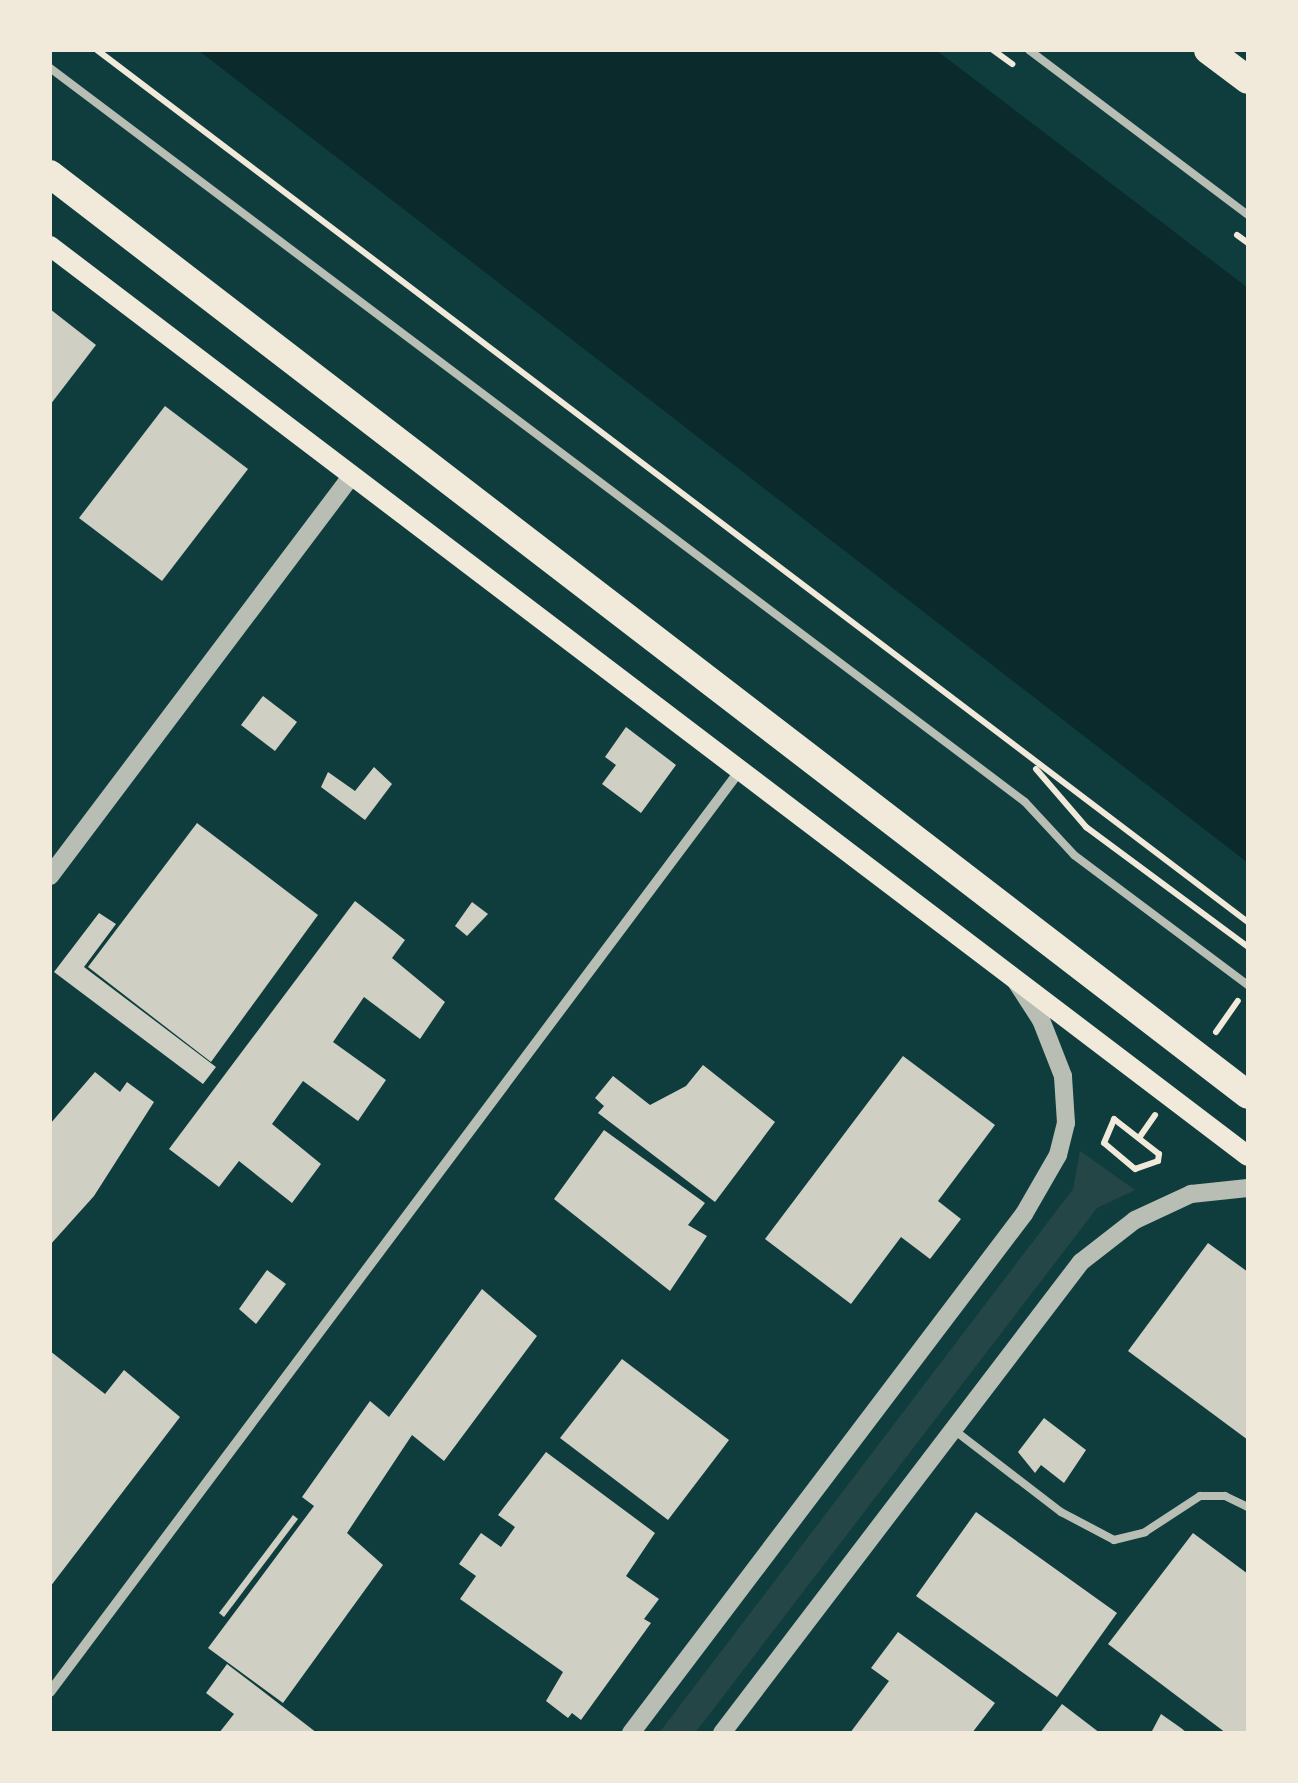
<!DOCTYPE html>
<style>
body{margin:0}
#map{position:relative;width:1298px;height:1783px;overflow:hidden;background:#0f3d3e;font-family:Cabin,sans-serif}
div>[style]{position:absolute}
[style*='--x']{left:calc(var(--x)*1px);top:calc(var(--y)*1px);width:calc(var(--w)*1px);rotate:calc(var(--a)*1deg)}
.green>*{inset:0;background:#244646}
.water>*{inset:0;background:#0a2a2b}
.building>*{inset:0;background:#cfcfc3}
.path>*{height:6px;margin:-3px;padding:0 3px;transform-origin:3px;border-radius:3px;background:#f1e9da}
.service>*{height:8px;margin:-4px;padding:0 4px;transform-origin:4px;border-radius:4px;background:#b8beb3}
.minor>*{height:10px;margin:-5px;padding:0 5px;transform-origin:5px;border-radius:5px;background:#b8beb3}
.tertiary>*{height:18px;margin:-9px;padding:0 9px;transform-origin:9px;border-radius:9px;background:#b8beb3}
.secondary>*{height:20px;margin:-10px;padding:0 10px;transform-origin:10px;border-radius:10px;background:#f1e9da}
.trunk>*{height:28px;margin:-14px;padding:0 14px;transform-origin:14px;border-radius:14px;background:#f1e9da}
span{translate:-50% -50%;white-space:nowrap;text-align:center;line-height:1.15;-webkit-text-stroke:9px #f1e9da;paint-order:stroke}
.frame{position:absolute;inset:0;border:52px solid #f1e9da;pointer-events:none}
</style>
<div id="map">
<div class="green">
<div style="clip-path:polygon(1080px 1151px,1135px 1190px,1097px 1208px,695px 1733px,659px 1733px,1073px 1189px)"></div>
</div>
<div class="water">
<div style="clip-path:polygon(198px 50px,936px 50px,1248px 288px,1248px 863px)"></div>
</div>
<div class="building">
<div style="clip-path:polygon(50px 309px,96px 345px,50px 405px)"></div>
<div style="clip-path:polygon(165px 406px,248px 469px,162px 581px,79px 518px)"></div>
<div style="clip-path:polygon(263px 696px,297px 722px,275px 751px,241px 725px)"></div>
<div style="clip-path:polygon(626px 727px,676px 765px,641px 813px,602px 784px,616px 765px,605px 757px)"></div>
<div style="clip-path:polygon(374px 767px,392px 784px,365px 820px,321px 787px,328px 772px,355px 791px)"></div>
<div style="clip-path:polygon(197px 823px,318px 915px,211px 1062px,88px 967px)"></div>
<div style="clip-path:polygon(355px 901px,405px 940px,392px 958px,445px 1002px,420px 1039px,364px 997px,333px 1042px,386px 1080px,358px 1121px,303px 1081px,272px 1124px,321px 1164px,292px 1203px,239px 1161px,219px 1187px,169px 1149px)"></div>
<div style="clip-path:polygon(472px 902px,488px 914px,467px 936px,455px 926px)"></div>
<div style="clip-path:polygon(99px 913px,116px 924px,84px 967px,216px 1067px,203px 1084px,54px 972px)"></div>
<div style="clip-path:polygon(903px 1056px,995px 1125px,938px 1201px,961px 1219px,930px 1259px,901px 1237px,851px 1304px,765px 1239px)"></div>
<div style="clip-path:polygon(703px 1065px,775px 1122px,715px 1202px,598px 1113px,604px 1106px,595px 1098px,613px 1076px,650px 1105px,686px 1086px)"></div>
<div style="clip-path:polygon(95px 1072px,120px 1092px,127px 1082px,154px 1102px,94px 1196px,50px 1245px,50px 1124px)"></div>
<div style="clip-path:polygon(604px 1130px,705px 1203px,688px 1225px,707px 1236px,670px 1291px,554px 1199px)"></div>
<div style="clip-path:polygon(1208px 1243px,1248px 1272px,1248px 1440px,1128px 1351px)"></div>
<div style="clip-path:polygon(267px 1270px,286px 1284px,256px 1324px,239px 1309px)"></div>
<div style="clip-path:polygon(482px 1289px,537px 1336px,444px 1461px,412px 1435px,347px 1533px,383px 1565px,283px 1703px,208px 1648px,314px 1506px,302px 1497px,370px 1401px,389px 1417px)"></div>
<div style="clip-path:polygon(50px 1351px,105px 1394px,124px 1370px,180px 1417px,50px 1587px)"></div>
<div style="clip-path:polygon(622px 1359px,729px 1440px,668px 1520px,560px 1438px)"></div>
<div style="clip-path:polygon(1044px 1418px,1086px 1450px,1064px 1483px,1041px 1465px,1035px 1473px,1018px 1452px)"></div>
<div style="clip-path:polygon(546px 1452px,655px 1533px,626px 1576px,659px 1599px,644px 1619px,651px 1623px,581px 1720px,572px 1713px,568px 1718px,546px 1701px,563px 1672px,460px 1599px,476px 1576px,459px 1564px,481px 1533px,501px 1547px,515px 1527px,498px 1515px)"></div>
<div style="clip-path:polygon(976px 1512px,1117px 1613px,1057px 1697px,916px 1596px)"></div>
<div style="clip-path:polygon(293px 1515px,298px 1519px,224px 1617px,219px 1613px)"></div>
<div style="clip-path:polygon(1193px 1533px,1248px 1574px,1248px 1733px,1226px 1733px,1108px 1644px)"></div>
<div style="clip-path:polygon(898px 1632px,995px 1703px,972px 1733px,850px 1733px,889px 1681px,871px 1668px)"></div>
<div style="clip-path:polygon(227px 1664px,256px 1686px,317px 1733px,219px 1733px,234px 1714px,206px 1693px)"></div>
<div style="clip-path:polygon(1062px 1704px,1100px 1733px,1040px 1733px)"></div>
<div style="clip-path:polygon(1161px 1714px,1181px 1728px,1187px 1733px,1151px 1733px)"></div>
</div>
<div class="path">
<div style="--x:97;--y:50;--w:1444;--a:37.15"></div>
<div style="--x:993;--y:50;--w:24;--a:36"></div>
<div style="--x:1237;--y:235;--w:14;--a:36"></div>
<div style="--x:1036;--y:769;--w:77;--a:49.2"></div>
<div style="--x:1086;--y:827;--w:202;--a:36.5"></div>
<div style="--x:1216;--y:1032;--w:38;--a:-55"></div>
<div style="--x:1114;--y:1119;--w:57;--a:37.9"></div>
<div style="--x:1159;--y:1154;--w:7;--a:98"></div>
<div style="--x:1158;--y:1161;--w:24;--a:161"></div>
<div style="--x:1135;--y:1169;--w:40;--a:-140"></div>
<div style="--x:1104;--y:1143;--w:26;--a:-67"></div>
<div style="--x:1139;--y:1138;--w:28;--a:-55"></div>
</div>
<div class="service">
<div style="--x:1029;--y:50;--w:274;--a:37"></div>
<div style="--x:50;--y:68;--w:1220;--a:36.97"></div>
<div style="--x:1025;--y:802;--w:72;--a:47.2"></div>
<div style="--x:1074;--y:855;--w:217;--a:36.8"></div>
<div style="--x:954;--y:1430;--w:135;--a:37.5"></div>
<div style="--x:1061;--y:1512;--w:60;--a:27.8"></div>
<div style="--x:1114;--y:1540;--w:32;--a:-14"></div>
<div style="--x:1145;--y:1532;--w:66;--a:-33.2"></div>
<div style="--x:1200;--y:1496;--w:25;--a:0"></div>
<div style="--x:1225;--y:1496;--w:25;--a:26"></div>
</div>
<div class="minor">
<div style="--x:50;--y:1692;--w:1153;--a:-53.18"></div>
</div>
<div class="tertiary">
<div style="--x:50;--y:876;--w:500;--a:-53"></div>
<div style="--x:631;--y:1733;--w:651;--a:-52.87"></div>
<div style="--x:1024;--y:1214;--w:68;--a:-60"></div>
<div style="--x:1058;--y:1155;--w:33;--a:-76"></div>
<div style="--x:1066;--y:1123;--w:47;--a:-93.7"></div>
<div style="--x:1063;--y:1076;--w:60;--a:-111.4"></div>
<div style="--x:1041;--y:1020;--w:44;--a:-123"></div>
<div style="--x:722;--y:1733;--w:592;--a:-52.69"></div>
<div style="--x:1081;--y:1262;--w:68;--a:-37.9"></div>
<div style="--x:1135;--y:1220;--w:62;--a:-24.9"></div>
<div style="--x:1191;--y:1194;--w:57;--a:-6"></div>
</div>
<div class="secondary">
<div style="--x:50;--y:246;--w:1504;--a:37.22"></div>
</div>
<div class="trunk">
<div style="--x:1208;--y:50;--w:50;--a:36.9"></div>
<div style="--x:50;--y:174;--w:1511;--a:37.55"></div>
</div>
<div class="frame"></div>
</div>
